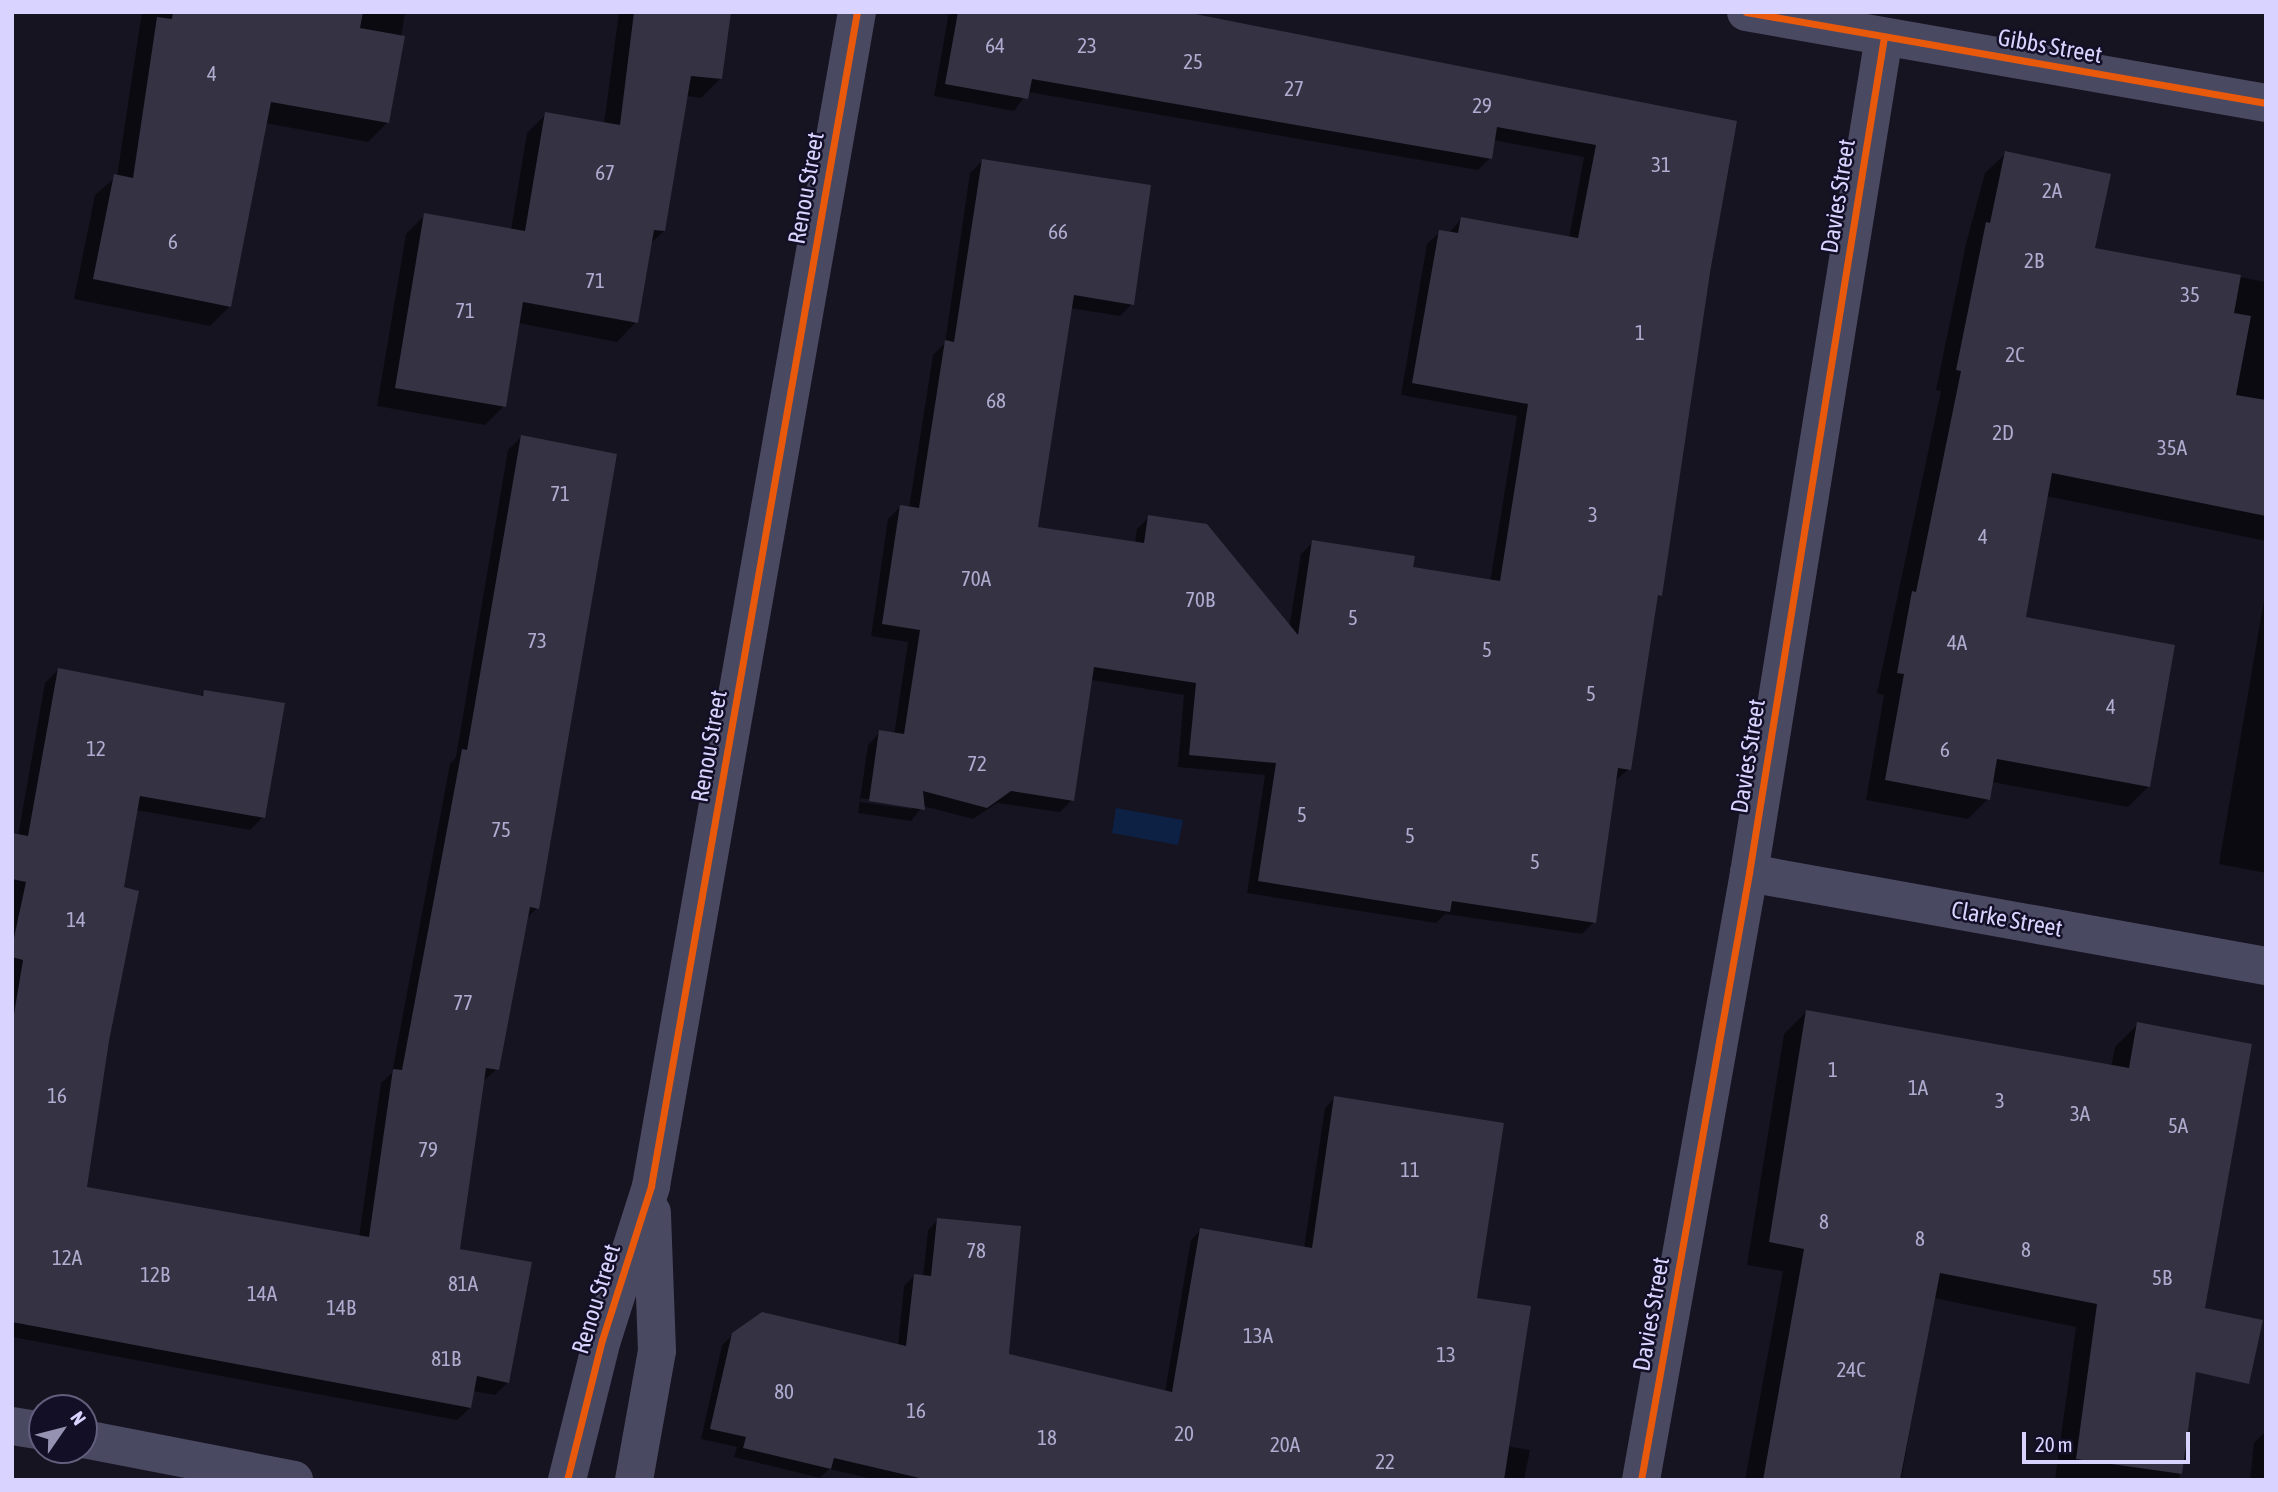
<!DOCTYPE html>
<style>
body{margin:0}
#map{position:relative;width:2278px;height:1492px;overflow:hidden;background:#161421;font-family:"Asap Condensed",sans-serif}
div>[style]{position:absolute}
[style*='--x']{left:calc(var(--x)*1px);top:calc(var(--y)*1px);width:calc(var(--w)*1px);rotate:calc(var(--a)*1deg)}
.water>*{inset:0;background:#0d2144}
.shadow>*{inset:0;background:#0007}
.building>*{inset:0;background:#343243}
.minor>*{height:38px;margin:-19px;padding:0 19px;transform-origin:19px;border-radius:19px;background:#4a4962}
.tertiary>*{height:38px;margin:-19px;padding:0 19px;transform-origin:19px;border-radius:19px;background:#4a4962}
.cycleway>*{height:7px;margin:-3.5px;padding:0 3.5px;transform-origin:3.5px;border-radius:3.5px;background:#e8590c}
span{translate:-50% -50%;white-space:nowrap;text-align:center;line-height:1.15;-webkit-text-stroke:5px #130f26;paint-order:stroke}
.number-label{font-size:21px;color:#b0acd0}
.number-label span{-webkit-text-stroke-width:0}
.street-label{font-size:24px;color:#d9d4ff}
.frame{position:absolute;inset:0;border:14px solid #d9d4ff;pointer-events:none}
.north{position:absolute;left:28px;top:1394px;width:70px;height:70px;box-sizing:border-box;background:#130f26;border:2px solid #625e7d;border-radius:50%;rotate:55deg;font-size:19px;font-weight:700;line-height:28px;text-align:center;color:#d9d4ff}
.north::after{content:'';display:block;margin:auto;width:24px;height:32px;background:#9591b1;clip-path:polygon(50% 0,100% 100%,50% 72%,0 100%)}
.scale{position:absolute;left:2022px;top:1432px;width:168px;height:32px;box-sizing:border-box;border:4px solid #d9d4ff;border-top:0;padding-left:9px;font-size:21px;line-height:24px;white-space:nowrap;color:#d9d4ff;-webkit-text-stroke:5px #130f26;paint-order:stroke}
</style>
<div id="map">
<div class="water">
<div style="clip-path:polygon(1116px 808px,1183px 820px,1178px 845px,1112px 833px)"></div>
</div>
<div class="shadow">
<div style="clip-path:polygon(142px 12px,405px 12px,388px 122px,368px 142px,265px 123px,230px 306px,210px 326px,74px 299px,95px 195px,117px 176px)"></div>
<div style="clip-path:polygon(619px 12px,729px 12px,720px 79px,701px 98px,686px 96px,664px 231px,650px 244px,636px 322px,617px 342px,518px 323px,504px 406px,485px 425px,377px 406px,406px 234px,425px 215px,511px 230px,527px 133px,546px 114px,604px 124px)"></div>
<div style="clip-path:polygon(evenodd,949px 12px,1180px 12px,1735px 122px,1629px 769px,1615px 781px,1594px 922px,1582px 934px,1445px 914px,1436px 923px,1247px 893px,1265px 775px,1178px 767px,1184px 695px,1091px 680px,1072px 800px,1060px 812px,997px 803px,973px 819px,923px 806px,911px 821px,858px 813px,868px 745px,880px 732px,894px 735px,908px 642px,871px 636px,888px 519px,900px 507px,909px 508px,933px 355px,945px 343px,970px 173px,982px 161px,1132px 304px,1120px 316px,1070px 308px,1036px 528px,1135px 543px,1137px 529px,1149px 517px,1289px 628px,1301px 554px,1313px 542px,1411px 569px,1490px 582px,1517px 416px,1401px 395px,1427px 244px,1440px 232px,1449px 233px,1461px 219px,1569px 238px,1584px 157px,1493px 140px,1490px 158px,1478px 170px,1028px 92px,1014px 111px,934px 96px,949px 12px,861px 798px,912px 806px,912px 809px,860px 802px,861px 798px)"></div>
<div style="clip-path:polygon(2006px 153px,2093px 249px,2266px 282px,2266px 541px,2046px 496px,2024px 619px,2149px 786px,2128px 807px,1992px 782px,1988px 799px,1968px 819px,1866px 800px,1884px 695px,1877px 693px,1941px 391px,1936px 390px,1966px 244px,1985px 173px)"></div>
<div style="clip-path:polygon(521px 437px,537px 908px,526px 919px,497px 1069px,482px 1082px,458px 1250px,508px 1382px,495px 1395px,473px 1391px,470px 1408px,457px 1420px,12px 1337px,12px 834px,18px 836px,45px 683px,58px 670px,199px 697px,205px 692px,263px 817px,250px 830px,136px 810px,122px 888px,107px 1041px,85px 1188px,359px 1237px,381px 1083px,392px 1073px,450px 764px,456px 757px,508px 450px)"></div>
<div style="clip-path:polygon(2266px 588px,2266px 873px,2219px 864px)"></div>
<div style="clip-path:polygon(1806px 1012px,2111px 1067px,2115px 1047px,2138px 1024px,2220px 1203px,2179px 1480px,2055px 1480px,2076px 1327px,1934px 1298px,1901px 1480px,1745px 1480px,1783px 1271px,1747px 1265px,1784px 1034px)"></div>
<div style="clip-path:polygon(1335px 1098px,1475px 1299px,1507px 1446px,1530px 1450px,1524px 1480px,877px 1480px,829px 1469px,820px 1478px,734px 1457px,737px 1447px,701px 1439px,722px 1345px,733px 1335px,898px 1346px,904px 1286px,914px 1276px,923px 1277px,928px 1230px,938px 1220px,1007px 1356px,1165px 1392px,1191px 1240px,1201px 1230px,1304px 1248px,1325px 1108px)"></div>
<div style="clip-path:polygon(2266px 1431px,2266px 1480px,2250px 1480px,2254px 1443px)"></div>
</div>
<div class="building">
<div style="clip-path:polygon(173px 12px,363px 12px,360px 28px,405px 36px,389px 123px,271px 102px,231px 307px,93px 279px,114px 174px,133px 178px,157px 17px,172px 19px)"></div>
<div style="clip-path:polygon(634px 12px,731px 12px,722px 79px,691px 76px,665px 231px,654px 230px,638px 323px,523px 302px,506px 407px,395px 388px,424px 213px,525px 231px,545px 112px,620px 125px)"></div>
<div style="clip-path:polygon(958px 12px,1185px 12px,1737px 121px,1710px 273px,1662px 596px,1658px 595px,1631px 770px,1618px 768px,1596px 923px,1452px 901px,1450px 912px,1258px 881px,1276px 763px,1189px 755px,1196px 683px,1094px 667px,1074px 801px,1011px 791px,987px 808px,923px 791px,925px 810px,869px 801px,879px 730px,904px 734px,920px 630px,882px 624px,900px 505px,919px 508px,945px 340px,954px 342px,982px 159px,1151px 185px,1134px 305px,1074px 295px,1038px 527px,1144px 543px,1148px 515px,1207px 524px,1298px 635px,1312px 540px,1415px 556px,1413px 567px,1500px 581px,1528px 404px,1412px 383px,1439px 230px,1458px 233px,1461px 217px,1578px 238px,1596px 145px,1497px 127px,1492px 159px,1032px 79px,1028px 99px,945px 84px)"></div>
<div style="clip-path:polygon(2005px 151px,2111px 174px,2095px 248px,2241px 275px,2234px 313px,2251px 316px,2236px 395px,2266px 400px,2266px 516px,2052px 473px,2026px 617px,2175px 645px,2150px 787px,1997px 759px,1990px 800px,1885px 780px,1904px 674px,1897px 673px,1912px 591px,1916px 592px,1961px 371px,1956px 370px,1986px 222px,1990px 223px)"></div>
<div style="clip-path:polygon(521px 435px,617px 454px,539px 909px,530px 907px,499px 1070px,486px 1068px,460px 1249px,532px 1262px,509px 1383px,477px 1376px,471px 1408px,12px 1322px,12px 1026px,23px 960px,12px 957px,12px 947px,26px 882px,12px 879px,12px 833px,28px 836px,58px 668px,203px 696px,204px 690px,285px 703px,265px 818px,140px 796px,124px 887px,139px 891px,109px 1041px,87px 1187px,369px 1237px,393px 1069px,402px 1070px,462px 749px,467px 750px)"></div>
<div style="clip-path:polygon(1806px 1010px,2129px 1068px,2137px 1022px,2252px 1044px,2205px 1308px,2263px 1320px,2249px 1384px,2196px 1372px,2182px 1474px,2076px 1459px,2097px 1304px,1940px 1273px,1900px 1480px,1763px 1480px,1804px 1249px,1769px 1242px)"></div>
<div style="clip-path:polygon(1334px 1096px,1504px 1123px,1477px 1298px,1531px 1306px,1504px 1480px,928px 1480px,834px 1458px,831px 1469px,743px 1448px,746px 1437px,710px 1429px,732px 1333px,762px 1312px,906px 1346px,914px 1274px,931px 1276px,937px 1218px,1021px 1226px,1009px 1354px,1172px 1392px,1200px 1228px,1312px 1248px)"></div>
</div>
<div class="minor">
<div style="--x:1746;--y:12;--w:528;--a:9.93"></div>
<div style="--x:1749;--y:873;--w:525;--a:10.2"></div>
<div style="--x:567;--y:1480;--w:144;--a:-76"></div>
<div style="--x:602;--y:1340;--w:162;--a:-72.3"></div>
<div style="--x:651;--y:1186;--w:1192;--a:-80.05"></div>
<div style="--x:634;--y:1480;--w:131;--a:-79.9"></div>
<div style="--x:657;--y:1351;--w:139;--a:-92.1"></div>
<div style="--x:1641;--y:1480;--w:617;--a:-79.91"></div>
<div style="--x:1749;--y:873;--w:847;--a:-80.83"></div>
</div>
<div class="tertiary">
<div style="--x:12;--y:1426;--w:30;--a:9"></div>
<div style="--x:84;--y:1439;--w:214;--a:11"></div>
</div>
<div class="cycleway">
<div style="--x:1746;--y:12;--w:528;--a:9.93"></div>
<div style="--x:567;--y:1480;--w:144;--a:-76"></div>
<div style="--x:602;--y:1340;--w:162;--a:-72.3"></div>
<div style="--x:651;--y:1186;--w:1192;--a:-80.05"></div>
<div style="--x:1641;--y:1480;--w:617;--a:-79.91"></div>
<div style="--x:1749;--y:873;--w:847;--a:-80.83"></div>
</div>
<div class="number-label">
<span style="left:995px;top:45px">64</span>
<span style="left:1087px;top:45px">23</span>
<span style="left:1193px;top:61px">25</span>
<span style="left:212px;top:73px">4</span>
<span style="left:1294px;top:88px">27</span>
<span style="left:1482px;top:105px">29</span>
<span style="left:1661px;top:164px">31</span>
<span style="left:605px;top:172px">67</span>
<span style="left:2052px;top:190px">2A</span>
<span style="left:1058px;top:231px">66</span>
<span style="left:173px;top:241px">6</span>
<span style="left:2034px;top:260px">2B</span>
<span style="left:595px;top:280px">71</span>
<span style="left:2190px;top:294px">35</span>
<span style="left:465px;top:310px">71</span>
<span style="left:1640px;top:332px">1</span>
<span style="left:2015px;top:354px">2C</span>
<span style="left:996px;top:400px">68</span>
<span style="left:2003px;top:432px">2D</span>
<span style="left:2172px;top:447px">35A</span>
<span style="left:560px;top:493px">71</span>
<span style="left:1593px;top:514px">3</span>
<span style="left:1983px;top:536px">4</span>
<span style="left:976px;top:578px">70A</span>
<span style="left:1200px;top:599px">70B</span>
<span style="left:1353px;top:617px">5</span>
<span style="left:537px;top:640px">73</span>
<span style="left:1957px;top:642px">4A</span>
<span style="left:1487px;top:649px">5</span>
<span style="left:1591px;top:693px">5</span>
<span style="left:2111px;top:706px">4</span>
<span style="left:96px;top:748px">12</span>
<span style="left:1945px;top:749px">6</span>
<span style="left:977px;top:763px">72</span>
<span style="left:1302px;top:814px">5</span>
<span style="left:501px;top:829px">75</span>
<span style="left:1410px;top:835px">5</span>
<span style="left:1535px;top:861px">5</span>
<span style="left:76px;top:919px">14</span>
<span style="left:463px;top:1002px">77</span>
<span style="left:1833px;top:1069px">1</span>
<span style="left:1918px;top:1087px">1A</span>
<span style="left:57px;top:1095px">16</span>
<span style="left:2000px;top:1100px">3</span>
<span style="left:2080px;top:1113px">3A</span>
<span style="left:2178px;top:1125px">5A</span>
<span style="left:428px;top:1149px">79</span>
<span style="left:1410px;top:1169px">11</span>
<span style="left:1824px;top:1221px">8</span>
<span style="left:1920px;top:1238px">8</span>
<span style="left:2026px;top:1249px">8</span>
<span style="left:976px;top:1250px">78</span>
<span style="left:67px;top:1257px">12A</span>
<span style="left:155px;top:1274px">12B</span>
<span style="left:2162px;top:1277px">5B</span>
<span style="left:463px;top:1283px">81A</span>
<span style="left:262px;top:1293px">14A</span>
<span style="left:341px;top:1307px">14B</span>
<span style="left:1258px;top:1335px">13A</span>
<span style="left:1446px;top:1354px">13</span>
<span style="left:446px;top:1358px">81B</span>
<span style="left:1851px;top:1369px">24C</span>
<span style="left:784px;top:1391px">80</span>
<span style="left:916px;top:1410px">16</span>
<span style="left:1184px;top:1433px">20</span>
<span style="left:1047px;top:1437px">18</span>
<span style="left:1285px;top:1444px">20A</span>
<span style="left:1385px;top:1461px">22</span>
</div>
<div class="street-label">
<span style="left:2050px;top:46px;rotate:10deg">Gibbs Street</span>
<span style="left:806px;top:188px;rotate:-80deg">Renou Street</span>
<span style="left:1838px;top:196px;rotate:-81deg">Davies Street</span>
<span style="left:709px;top:746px;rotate:-80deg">Renou Street</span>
<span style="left:1748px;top:756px;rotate:-81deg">Davies Street</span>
<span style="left:2007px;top:919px;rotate:10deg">Clarke Street</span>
<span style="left:596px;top:1299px;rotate:-73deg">Renou Street</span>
<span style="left:1651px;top:1314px;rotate:-80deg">Davies Street</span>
</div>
<div class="frame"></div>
<div class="north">N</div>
<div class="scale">20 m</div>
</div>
